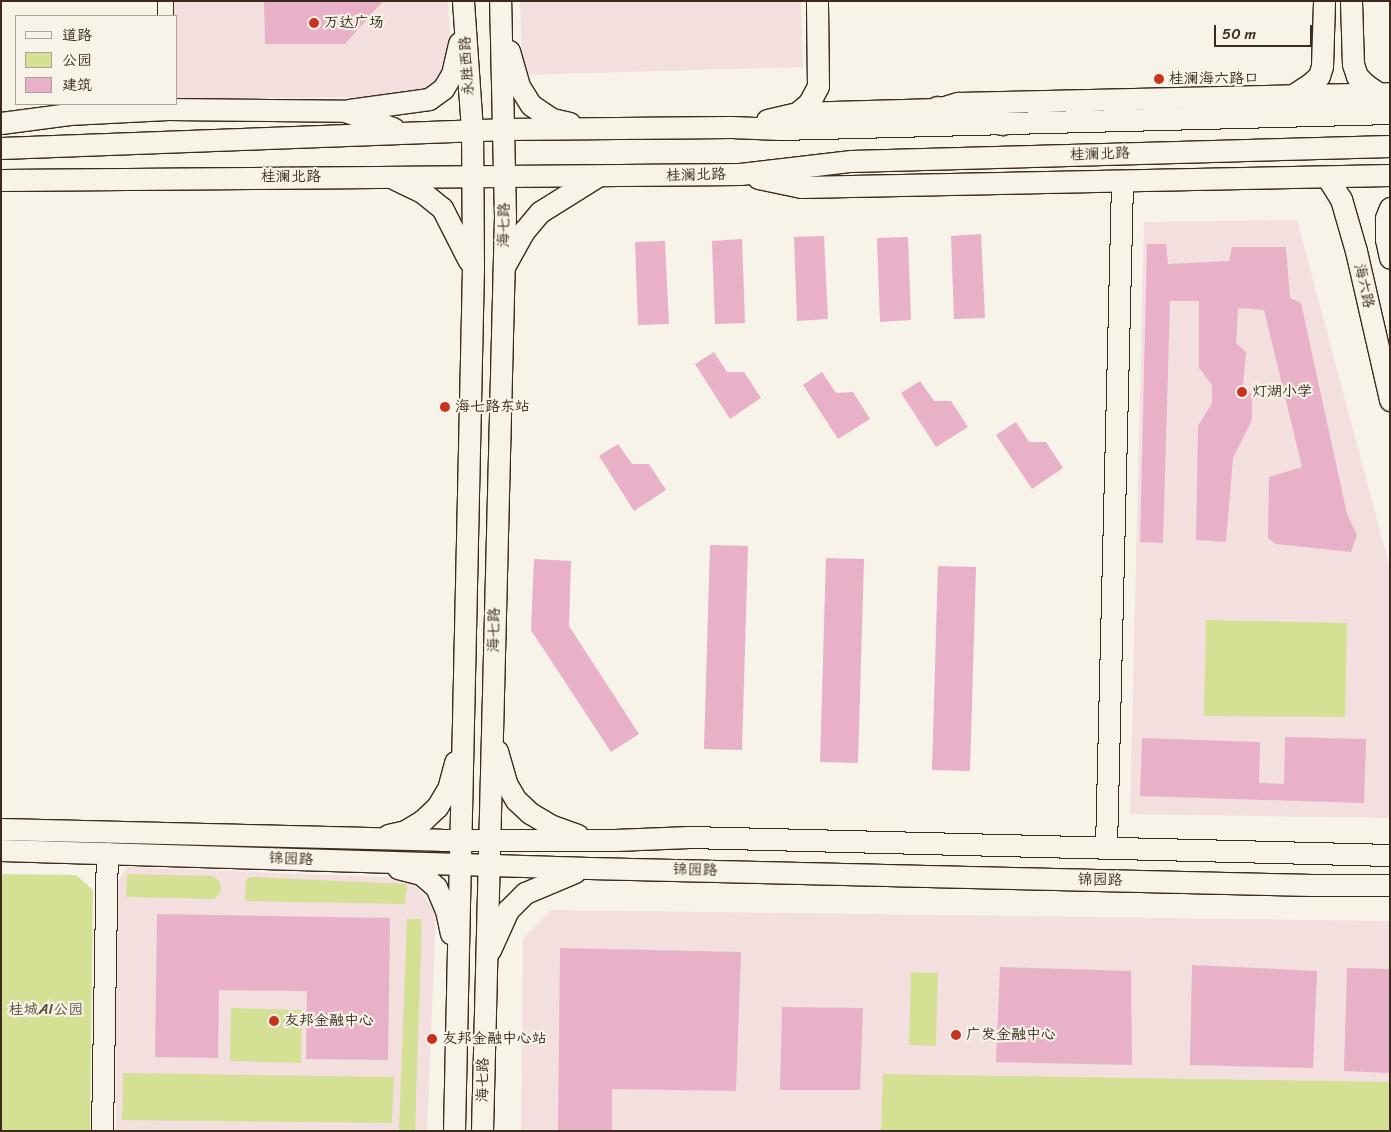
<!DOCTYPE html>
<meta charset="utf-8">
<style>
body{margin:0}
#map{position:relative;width:1391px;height:1132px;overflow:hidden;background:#f7f3e8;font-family:Sriracha,"LXGW WenKai TC",sans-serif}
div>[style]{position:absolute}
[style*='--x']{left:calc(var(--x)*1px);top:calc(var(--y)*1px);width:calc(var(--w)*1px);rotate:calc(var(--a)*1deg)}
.built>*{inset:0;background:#f2dfde}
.green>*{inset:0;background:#d4e194}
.building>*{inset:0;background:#e8b1c7}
.roads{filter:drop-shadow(1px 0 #3b2a1e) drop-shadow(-1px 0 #3b2a1e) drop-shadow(0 1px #3b2a1e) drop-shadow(0 -1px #3b2a1e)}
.street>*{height:15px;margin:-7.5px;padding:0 7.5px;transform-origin:7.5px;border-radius:7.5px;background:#f7f3e8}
.secondary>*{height:21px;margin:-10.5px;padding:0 10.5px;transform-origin:10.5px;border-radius:10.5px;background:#f7f3e8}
.primary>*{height:24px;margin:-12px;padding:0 12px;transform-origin:12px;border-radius:12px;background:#f7f3e8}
.dots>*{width:14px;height:14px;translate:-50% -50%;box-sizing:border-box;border:2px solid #f7f3e8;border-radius:50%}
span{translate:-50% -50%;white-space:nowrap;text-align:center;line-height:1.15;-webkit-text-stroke:4.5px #f7f3e8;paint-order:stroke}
.poi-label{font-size:15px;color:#3b2a1e}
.left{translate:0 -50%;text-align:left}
.street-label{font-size:15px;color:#3b2a1e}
.park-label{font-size:15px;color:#5a4f36}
.frame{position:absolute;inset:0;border:2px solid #3b2a1e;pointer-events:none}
.legend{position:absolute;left:15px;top:15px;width:162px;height:90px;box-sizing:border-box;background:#f7f3e8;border:1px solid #aca397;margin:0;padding:6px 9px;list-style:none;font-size:15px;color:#3b2a1e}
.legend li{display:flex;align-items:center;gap:10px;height:25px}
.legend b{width:25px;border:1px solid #aca397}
.scale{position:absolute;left:1214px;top:25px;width:98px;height:22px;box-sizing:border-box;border:2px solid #3b2a1e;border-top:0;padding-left:6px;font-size:15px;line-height:18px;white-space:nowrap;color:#3b2a1e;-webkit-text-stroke:4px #f7f3e8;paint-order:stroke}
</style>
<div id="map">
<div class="built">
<div style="clip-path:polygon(167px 1px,448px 1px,450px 39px,447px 72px,428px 90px,410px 97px,176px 98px,176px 16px,167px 16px)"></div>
<div style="clip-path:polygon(520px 1px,801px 1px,803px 67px,523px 75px)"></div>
<div style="clip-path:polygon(1297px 220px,1390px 568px,1390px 818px,1130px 814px,1144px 222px)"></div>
<div style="clip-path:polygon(127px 867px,410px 878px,436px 912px,427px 1131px,116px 1131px,116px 885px)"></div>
<div style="clip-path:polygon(551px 910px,1390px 921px,1390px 1131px,521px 1131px,523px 939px)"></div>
</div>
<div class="green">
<div style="clip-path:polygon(1206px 620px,1347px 623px,1345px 717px,1204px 716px)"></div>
<div style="clip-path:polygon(1px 874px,76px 875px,93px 890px,90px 1131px,1px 1131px)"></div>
<div style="clip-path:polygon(127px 874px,213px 876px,220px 882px,221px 892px,214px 899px,126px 897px)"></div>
<div style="clip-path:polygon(251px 877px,407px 884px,405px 904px,245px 901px,246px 880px)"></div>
<div style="clip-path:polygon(407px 919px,422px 919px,415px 1131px,399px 1131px)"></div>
<div style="clip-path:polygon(911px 972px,938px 973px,936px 1046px,909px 1045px)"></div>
<div style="clip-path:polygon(231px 1008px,302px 1010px,301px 1063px,230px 1061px)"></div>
<div style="clip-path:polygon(123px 1073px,394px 1077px,392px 1123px,122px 1120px)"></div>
<div style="clip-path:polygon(883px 1074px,1390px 1082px,1390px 1131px,881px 1131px)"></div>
</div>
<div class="building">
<div style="clip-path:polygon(264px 1px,383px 1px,345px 44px,265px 44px)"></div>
<div style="clip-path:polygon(981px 234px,985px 318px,954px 319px,951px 236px)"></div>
<div style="clip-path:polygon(824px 236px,828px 319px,797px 321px,794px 237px)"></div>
<div style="clip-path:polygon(908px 237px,911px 320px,880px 322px,877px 238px)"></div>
<div style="clip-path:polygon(742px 239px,745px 323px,715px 324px,712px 241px)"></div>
<div style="clip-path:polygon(665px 241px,669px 324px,638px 325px,635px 242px)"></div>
<div style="clip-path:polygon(1147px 244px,1166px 244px,1168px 264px,1229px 261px,1232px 247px,1286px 247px,1290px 298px,1301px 303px,1347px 514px,1357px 535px,1351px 552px,1276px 544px,1268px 538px,1269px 477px,1302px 467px,1264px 310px,1238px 308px,1236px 343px,1246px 352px,1243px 385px,1252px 395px,1252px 420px,1233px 458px,1226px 542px,1196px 540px,1198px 426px,1212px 403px,1212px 385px,1199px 368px,1199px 301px,1170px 301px,1163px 543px,1140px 542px)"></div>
<div style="clip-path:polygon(714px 352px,727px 372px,744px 372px,761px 398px,730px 419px,695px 364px)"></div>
<div style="clip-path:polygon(822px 372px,836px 393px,853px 392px,870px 419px,838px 439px,803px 385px)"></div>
<div style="clip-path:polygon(920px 381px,934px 401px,951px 401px,968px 427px,936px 447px,901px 393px)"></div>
<div style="clip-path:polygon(1016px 422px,1029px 442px,1046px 442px,1063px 468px,1032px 489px,996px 435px)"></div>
<div style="clip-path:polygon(618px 444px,632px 464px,649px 464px,666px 490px,634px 511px,599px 456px)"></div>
<div style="clip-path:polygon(710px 545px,748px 546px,742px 750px,704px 749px)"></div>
<div style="clip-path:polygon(826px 558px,864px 559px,858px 763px,820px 762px)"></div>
<div style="clip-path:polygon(534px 559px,571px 561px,569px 626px,639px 734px,611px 752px,531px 630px)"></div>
<div style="clip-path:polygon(938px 566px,976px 567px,970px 771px,932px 770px)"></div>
<div style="clip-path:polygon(1285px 737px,1366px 739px,1364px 803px,1140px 796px,1142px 738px,1260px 742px,1259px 783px,1284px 784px)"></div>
<div style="clip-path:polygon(157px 914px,390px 918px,388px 1060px,306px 1059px,307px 991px,219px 990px,218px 1058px,155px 1057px)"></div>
<div style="clip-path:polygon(560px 948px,741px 952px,736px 1091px,612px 1089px,612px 1131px,558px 1131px)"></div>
<div style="clip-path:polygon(1192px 965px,1317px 971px,1313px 1068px,1190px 1065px)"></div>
<div style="clip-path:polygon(1000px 967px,1131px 971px,1132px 1065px,996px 1062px)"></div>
<div style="clip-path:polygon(1347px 968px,1390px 969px,1390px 1073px,1344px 1071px)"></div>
<div style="clip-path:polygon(782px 1007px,863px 1008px,860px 1090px,780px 1090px)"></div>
</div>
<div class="roads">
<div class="street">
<div style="--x:165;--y:1;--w:15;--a:90"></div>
</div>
<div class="secondary">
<div style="--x:1351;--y:1;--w:63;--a:88.2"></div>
<div style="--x:1353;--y:64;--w:13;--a:72"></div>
<div style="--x:1357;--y:76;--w:11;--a:45"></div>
<div style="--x:1365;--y:84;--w:16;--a:35"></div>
<div style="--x:509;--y:51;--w:36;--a:74"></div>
<div style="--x:519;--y:86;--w:22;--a:58"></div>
<div style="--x:531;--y:105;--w:25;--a:34"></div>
<div style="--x:552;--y:119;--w:18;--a:13"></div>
<div style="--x:1293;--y:95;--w:20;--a:-33"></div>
<div style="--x:1310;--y:84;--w:12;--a:-42"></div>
<div style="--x:1319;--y:76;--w:10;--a:-73"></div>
<div style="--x:1322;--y:66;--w:65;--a:-88.2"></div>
<div style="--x:349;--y:110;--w:81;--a:-7.8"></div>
<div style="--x:429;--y:99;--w:17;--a:-36"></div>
<div style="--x:443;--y:89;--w:17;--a:-59"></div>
<div style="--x:452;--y:74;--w:32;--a:-77"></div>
<div style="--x:797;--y:113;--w:16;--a:-40"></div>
<div style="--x:809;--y:103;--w:19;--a:-62"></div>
<div style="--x:818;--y:86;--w:85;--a:-90.7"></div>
<div style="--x:767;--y:120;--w:31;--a:-13"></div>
<div style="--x:797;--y:113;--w:141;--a:-1.6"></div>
<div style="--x:938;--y:109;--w:21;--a:-17"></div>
<div style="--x:958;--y:103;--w:432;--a:-1.3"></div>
<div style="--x:1;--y:123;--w:69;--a:-7.5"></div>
<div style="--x:69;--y:114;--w:99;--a:-2.9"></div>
<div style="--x:168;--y:109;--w:177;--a:0.6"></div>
<div style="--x:345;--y:111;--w:51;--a:19.5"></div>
<div style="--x:1;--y:148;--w:503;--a:-2.16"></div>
<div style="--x:504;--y:129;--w:227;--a:-0.5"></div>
<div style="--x:731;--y:127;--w:49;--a:2.3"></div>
<div style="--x:780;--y:129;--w:610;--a:-1.5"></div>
<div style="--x:1327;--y:177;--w:26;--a:58"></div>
<div style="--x:1341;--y:199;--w:54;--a:73.9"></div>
<div style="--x:1356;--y:251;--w:153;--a:77.1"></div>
<div style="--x:758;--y:178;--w:44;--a:11.8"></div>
<div style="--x:801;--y:187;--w:589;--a:-1.17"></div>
<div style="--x:395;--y:179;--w:30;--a:26"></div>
<div style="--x:422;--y:192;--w:26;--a:39"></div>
<div style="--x:442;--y:208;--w:59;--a:63"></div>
<div style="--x:1;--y:180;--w:739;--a:-0.47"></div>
<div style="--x:740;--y:174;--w:112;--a:-6.7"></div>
<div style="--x:851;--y:161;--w:539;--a:-1.59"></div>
<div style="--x:1390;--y:208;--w:11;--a:112"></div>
<div style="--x:1386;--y:218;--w:21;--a:90"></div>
<div style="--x:1386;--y:239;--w:19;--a:78"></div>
<div style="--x:505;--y:265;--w:39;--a:-61"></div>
<div style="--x:524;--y:231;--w:25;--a:-50"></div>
<div style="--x:540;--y:212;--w:66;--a:-32"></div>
<div style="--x:497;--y:751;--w:33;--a:74"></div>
<div style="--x:506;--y:783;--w:20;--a:60"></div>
<div style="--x:516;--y:800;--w:19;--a:43"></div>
<div style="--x:530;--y:813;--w:23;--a:31"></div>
<div style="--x:550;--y:825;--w:29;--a:20"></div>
<div style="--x:1;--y:829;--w:440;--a:1.4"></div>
<div style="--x:441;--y:840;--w:174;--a:0"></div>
<div style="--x:615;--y:840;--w:74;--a:-2.3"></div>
<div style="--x:689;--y:837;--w:701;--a:1.47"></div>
<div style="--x:388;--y:835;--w:17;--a:-13"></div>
<div style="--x:405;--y:831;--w:21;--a:-31"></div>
<div style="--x:423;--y:820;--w:19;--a:-43"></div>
<div style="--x:437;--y:807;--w:21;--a:-59"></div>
<div style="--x:448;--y:789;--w:28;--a:-75"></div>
<div style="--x:1106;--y:847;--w:666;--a:-88.62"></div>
<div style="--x:1;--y:850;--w:588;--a:1.75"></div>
<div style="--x:589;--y:868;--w:723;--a:1.35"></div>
<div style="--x:1312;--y:885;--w:78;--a:0"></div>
<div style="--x:398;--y:868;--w:24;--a:15"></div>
<div style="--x:421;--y:874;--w:20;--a:41"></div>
<div style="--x:436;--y:887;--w:25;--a:67"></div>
<div style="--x:446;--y:910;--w:24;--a:78"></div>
<div style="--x:490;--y:950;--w:44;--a:-65.8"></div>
<div style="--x:508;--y:910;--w:24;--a:-45"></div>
<div style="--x:525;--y:893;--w:54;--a:-22.8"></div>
<div style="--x:102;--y:1131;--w:278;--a:-89"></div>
<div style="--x:454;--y:1131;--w:862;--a:-88.74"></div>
<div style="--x:473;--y:269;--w:139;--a:-90.4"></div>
<div style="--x:472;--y:130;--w:129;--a:-94"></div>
<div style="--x:482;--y:1131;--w:915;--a:-88.56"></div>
<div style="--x:505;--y:216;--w:215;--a:-91.3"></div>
</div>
<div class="primary">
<div style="--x:938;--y:109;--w:66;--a:12.3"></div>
</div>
</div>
<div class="dots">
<div style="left:314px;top:23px;background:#c8321e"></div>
<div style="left:1159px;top:79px;background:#c8321e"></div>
<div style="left:1242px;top:392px;background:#c8321e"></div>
<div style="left:445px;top:407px;background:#c8321e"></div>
<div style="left:274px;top:1021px;background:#c8321e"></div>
<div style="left:956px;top:1035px;background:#c8321e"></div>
<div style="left:432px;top:1039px;background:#c8321e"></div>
</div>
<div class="poi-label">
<span class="left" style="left:324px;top:23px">万达广场</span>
<span class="left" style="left:1169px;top:79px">桂澜海六路口</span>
<span class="left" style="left:1252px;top:392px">灯湖小学</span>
<span class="left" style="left:455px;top:407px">海七路东站</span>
<span class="left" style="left:284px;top:1021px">友邦金融中心</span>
<span class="left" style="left:966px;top:1035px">广发金融中心</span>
<span class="left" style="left:442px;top:1039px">友邦金融中心站</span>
</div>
<div class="street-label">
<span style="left:467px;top:66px;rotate:-94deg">永胜西路</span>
<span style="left:1100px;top:154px;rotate:-2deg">桂澜北路</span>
<span style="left:696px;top:175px;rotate:-1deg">桂澜北路</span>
<span style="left:291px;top:177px">桂澜北路</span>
<span style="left:504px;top:225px;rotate:-89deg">海七路</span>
<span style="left:1364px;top:286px;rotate:77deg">海六路</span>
<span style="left:494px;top:630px;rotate:-89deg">海七路</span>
<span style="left:291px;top:859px;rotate:2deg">锦园路</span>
<span style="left:695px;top:870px;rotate:1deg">锦园路</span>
<span style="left:1100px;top:880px;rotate:1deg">锦园路</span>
<span style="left:483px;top:1080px;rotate:-89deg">海七路</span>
</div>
<div class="park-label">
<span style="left:46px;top:1010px">桂城AI公园</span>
</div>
<div class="frame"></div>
<ul class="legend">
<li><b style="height:6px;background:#f7f3e8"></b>道路</li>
<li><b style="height:14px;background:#d4e194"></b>公园</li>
<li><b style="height:14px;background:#e8b1c7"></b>建筑</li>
</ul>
<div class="scale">50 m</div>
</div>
